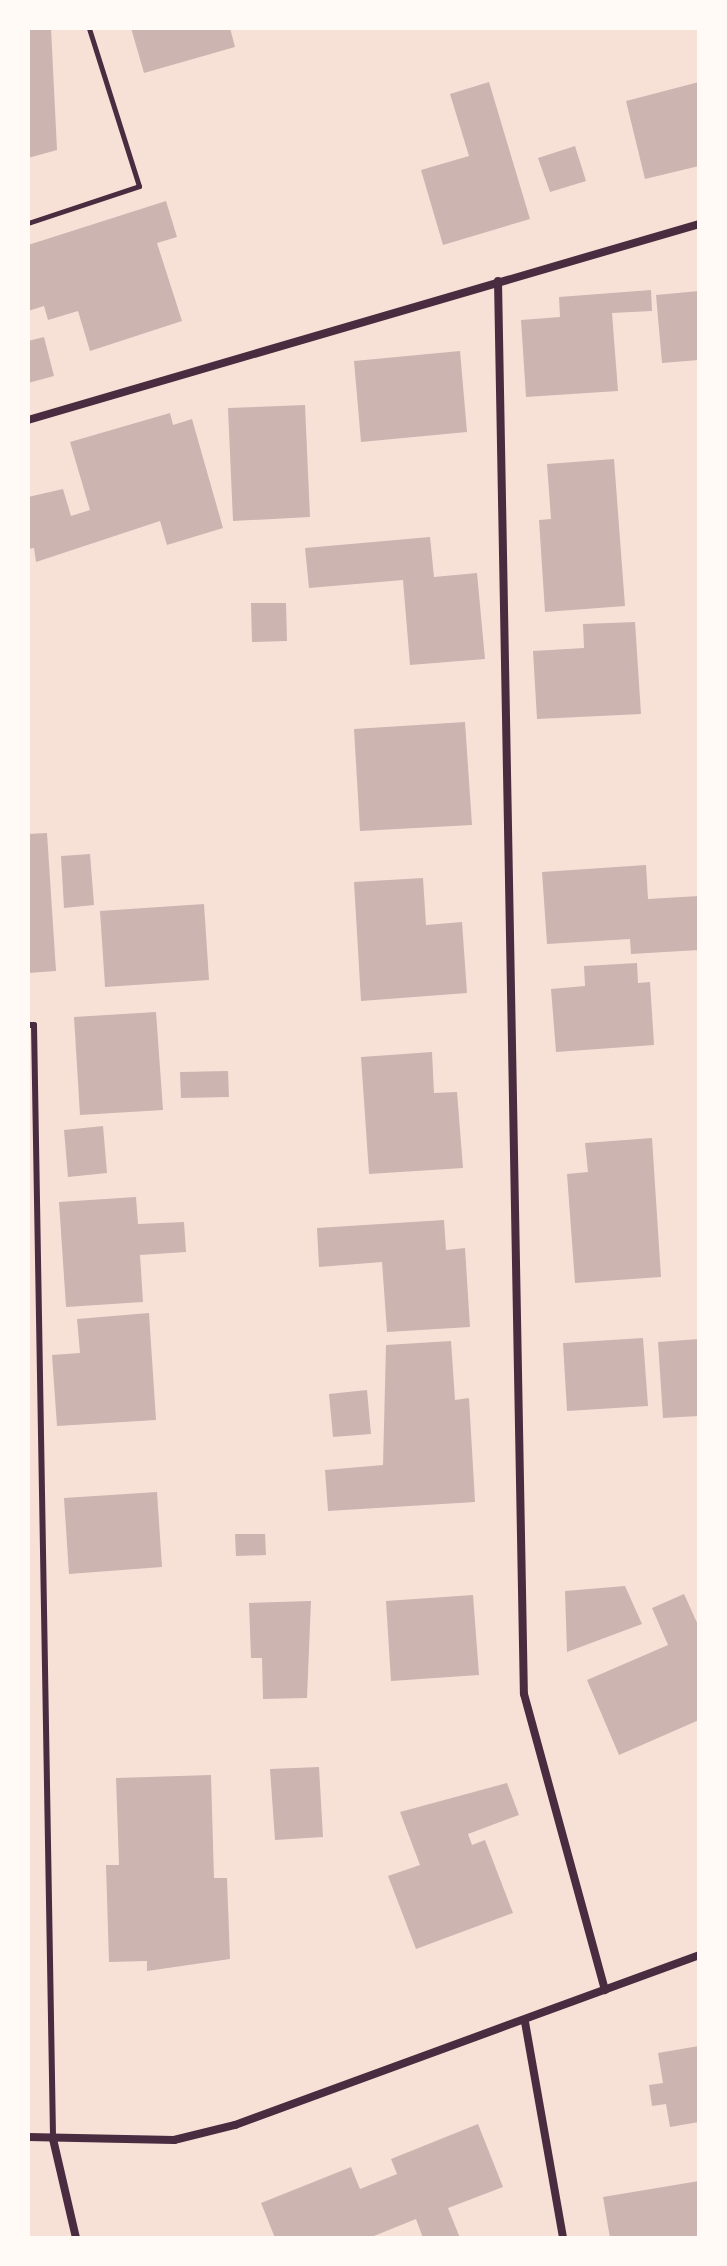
<!DOCTYPE html>
<style>
body{margin:0}
#map{position:relative;width:727px;height:2266px;overflow:hidden;background:#f7e1d7;font-family:Lato,sans-serif}
div>[style]{position:absolute}
[style*='--x']{left:calc(var(--x)*1px);top:calc(var(--y)*1px);width:calc(var(--w)*1px);rotate:calc(var(--a)*1deg)}
.building>*{inset:0;background:#ccb4b1}
.path>*{height:5px;margin:-2.5px;padding:0 2.5px;transform-origin:2.5px;border-radius:2.5px;background:#4a2c40}
.service>*{height:6px;margin:-3px;padding:0 3px;transform-origin:3px;border-radius:3px;background:#4a2c40}
.minor>*{height:8px;margin:-4px;padding:0 4px;transform-origin:4px;border-radius:4px;background:#4a2c40}
span{translate:-50% -50%;white-space:nowrap;text-align:center;line-height:1.15;-webkit-text-stroke:6px #fffaf5;paint-order:stroke}
.frame{position:absolute;inset:0;border:30px solid #fffaf5;pointer-events:none}
</style>
<div id="map">
<div class="building">
<div style="clip-path:polygon(28px 28px,51px 28px,57px 150px,28px 158px)"></div>
<div style="clip-path:polygon(131px 28px,230px 28px,235px 47px,144px 73px)"></div>
<div style="clip-path:polygon(489px 82px,530px 219px,443px 245px,421px 170px,469px 156px,450px 94px)"></div>
<div style="clip-path:polygon(699px 82px,699px 166px,645px 179px,626px 101px)"></div>
<div style="clip-path:polygon(575px 146px,586px 181px,550px 192px,538px 158px)"></div>
<div style="clip-path:polygon(166px 201px,177px 237px,157px 243px,182px 321px,90px 351px,78px 311px,48px 320px,44px 306px,28px 311px,28px 245px)"></div>
<div style="clip-path:polygon(651px 290px,652px 311px,612px 313px,618px 391px,526px 397px,521px 320px,560px 317px,559px 297px)"></div>
<div style="clip-path:polygon(699px 291px,699px 360px,662px 363px,656px 295px)"></div>
<div style="clip-path:polygon(44px 337px,54px 376px,28px 383px,28px 341px)"></div>
<div style="clip-path:polygon(460px 351px,467px 432px,361px 442px,354px 361px)"></div>
<div style="clip-path:polygon(305px 405px,310px 517px,233px 521px,228px 408px)"></div>
<div style="clip-path:polygon(170px 413px,173px 425px,192px 419px,223px 528px,167px 545px,160px 521px,36px 562px,34px 548px,28px 549px,28px 497px,63px 489px,71px 516px,90px 510px,70px 442px)"></div>
<div style="clip-path:polygon(614px 459px,625px 606px,545px 612px,539px 520px,551px 519px,547px 464px)"></div>
<div style="clip-path:polygon(430px 537px,434px 577px,477px 573px,485px 659px,410px 665px,403px 580px,309px 588px,305px 548px)"></div>
<div style="clip-path:polygon(251px 603px,286px 603px,287px 641px,252px 642px)"></div>
<div style="clip-path:polygon(635px 622px,641px 714px,537px 719px,533px 651px,584px 648px,583px 624px)"></div>
<div style="clip-path:polygon(465px 722px,472px 825px,360px 831px,354px 729px)"></div>
<div style="clip-path:polygon(47px 833px,56px 971px,28px 973px,28px 834px)"></div>
<div style="clip-path:polygon(90px 854px,94px 905px,64px 908px,61px 856px)"></div>
<div style="clip-path:polygon(646px 865px,648px 899px,699px 896px,699px 950px,631px 954px,630px 939px,547px 944px,542px 872px)"></div>
<div style="clip-path:polygon(423px 878px,426px 925px,462px 922px,467px 993px,361px 1001px,354px 882px)"></div>
<div style="clip-path:polygon(204px 904px,209px 980px,105px 987px,100px 911px)"></div>
<div style="clip-path:polygon(637px 963px,638px 983px,650px 982px,654px 1045px,556px 1052px,551px 989px,585px 986px,584px 966px)"></div>
<div style="clip-path:polygon(156px 1012px,163px 1110px,80px 1115px,74px 1017px)"></div>
<div style="clip-path:polygon(432px 1052px,434px 1093px,457px 1092px,463px 1168px,369px 1174px,361px 1057px)"></div>
<div style="clip-path:polygon(228px 1071px,229px 1097px,181px 1098px,180px 1072px)"></div>
<div style="clip-path:polygon(103px 1126px,107px 1173px,68px 1177px,64px 1130px)"></div>
<div style="clip-path:polygon(652px 1138px,661px 1277px,575px 1283px,567px 1174px,588px 1172px,585px 1143px)"></div>
<div style="clip-path:polygon(136px 1197px,138px 1224px,184px 1222px,186px 1252px,140px 1255px,143px 1302px,66px 1307px,59px 1202px)"></div>
<div style="clip-path:polygon(444px 1220px,446px 1250px,465px 1248px,470px 1327px,387px 1332px,382px 1262px,319px 1267px,317px 1228px)"></div>
<div style="clip-path:polygon(149px 1313px,156px 1420px,57px 1426px,52px 1355px,80px 1353px,77px 1319px)"></div>
<div style="clip-path:polygon(643px 1338px,648px 1406px,567px 1411px,563px 1343px)"></div>
<div style="clip-path:polygon(699px 1339px,699px 1416px,663px 1418px,658px 1342px)"></div>
<div style="clip-path:polygon(451px 1341px,455px 1400px,469px 1398px,475px 1502px,328px 1511px,325px 1470px,383px 1465px,386px 1345px)"></div>
<div style="clip-path:polygon(367px 1390px,371px 1434px,333px 1437px,329px 1394px)"></div>
<div style="clip-path:polygon(157px 1492px,162px 1567px,69px 1574px,64px 1498px)"></div>
<div style="clip-path:polygon(235px 1534px,265px 1534px,266px 1555px,236px 1556px)"></div>
<div style="clip-path:polygon(625px 1586px,642px 1624px,567px 1652px,565px 1591px)"></div>
<div style="clip-path:polygon(684px 1594px,699px 1627px,699px 1720px,619px 1755px,587px 1680px,668px 1645px,652px 1608px)"></div>
<div style="clip-path:polygon(473px 1595px,479px 1675px,391px 1681px,386px 1601px)"></div>
<div style="clip-path:polygon(311px 1601px,307px 1698px,263px 1699px,262px 1658px,251px 1658px,249px 1603px)"></div>
<div style="clip-path:polygon(319px 1767px,323px 1837px,275px 1840px,270px 1769px)"></div>
<div style="clip-path:polygon(211px 1775px,214px 1878px,227px 1878px,230px 1959px,147px 1971px,147px 1961px,109px 1962px,106px 1865px,119px 1865px,116px 1778px)"></div>
<div style="clip-path:polygon(507px 1783px,519px 1815px,468px 1834px,472px 1845px,485px 1840px,513px 1913px,416px 1949px,388px 1876px,420px 1865px,400px 1812px)"></div>
<div style="clip-path:polygon(699px 2046px,699px 2122px,670px 2127px,666px 2104px,652px 2106px,649px 2085px,663px 2083px,658px 2053px)"></div>
<div style="clip-path:polygon(478px 2124px,503px 2187px,448px 2208px,460px 2238px,423px 2238px,416px 2219px,369px 2238px,275px 2238px,261px 2203px,351px 2167px,360px 2189px,397px 2174px,391px 2159px)"></div>
<div style="clip-path:polygon(699px 2181px,699px 2238px,610px 2238px,603px 2197px)"></div>
</div>
<div class="path">
<div style="--x:28;--y:223;--w:117;--a:-18.4"></div>
<div style="--x:139;--y:186;--w:166;--a:-107.6"></div>
</div>
<div class="service">
<div style="--x:28;--y:1025;--w:6;--a:0"></div>
<div style="--x:34;--y:1025;--w:1114;--a:89.02"></div>
</div>
<div class="minor">
<div style="--x:498;--y:281;--w:1413;--a:88.95"></div>
<div style="--x:524;--y:1694;--w:307;--a:74.7"></div>
<div style="--x:28;--y:420;--w:699;--a:-16.28"></div>
<div style="--x:525;--y:2022;--w:219;--a:80"></div>
<div style="--x:28;--y:2137;--w:146;--a:1.2"></div>
<div style="--x:174;--y:2140;--w:63;--a:-13.8"></div>
<div style="--x:235;--y:2125;--w:494;--a:-20.1"></div>
<div style="--x:53;--y:2139;--w:102;--a:76.9"></div>
</div>
<div class="frame"></div>
</div>
